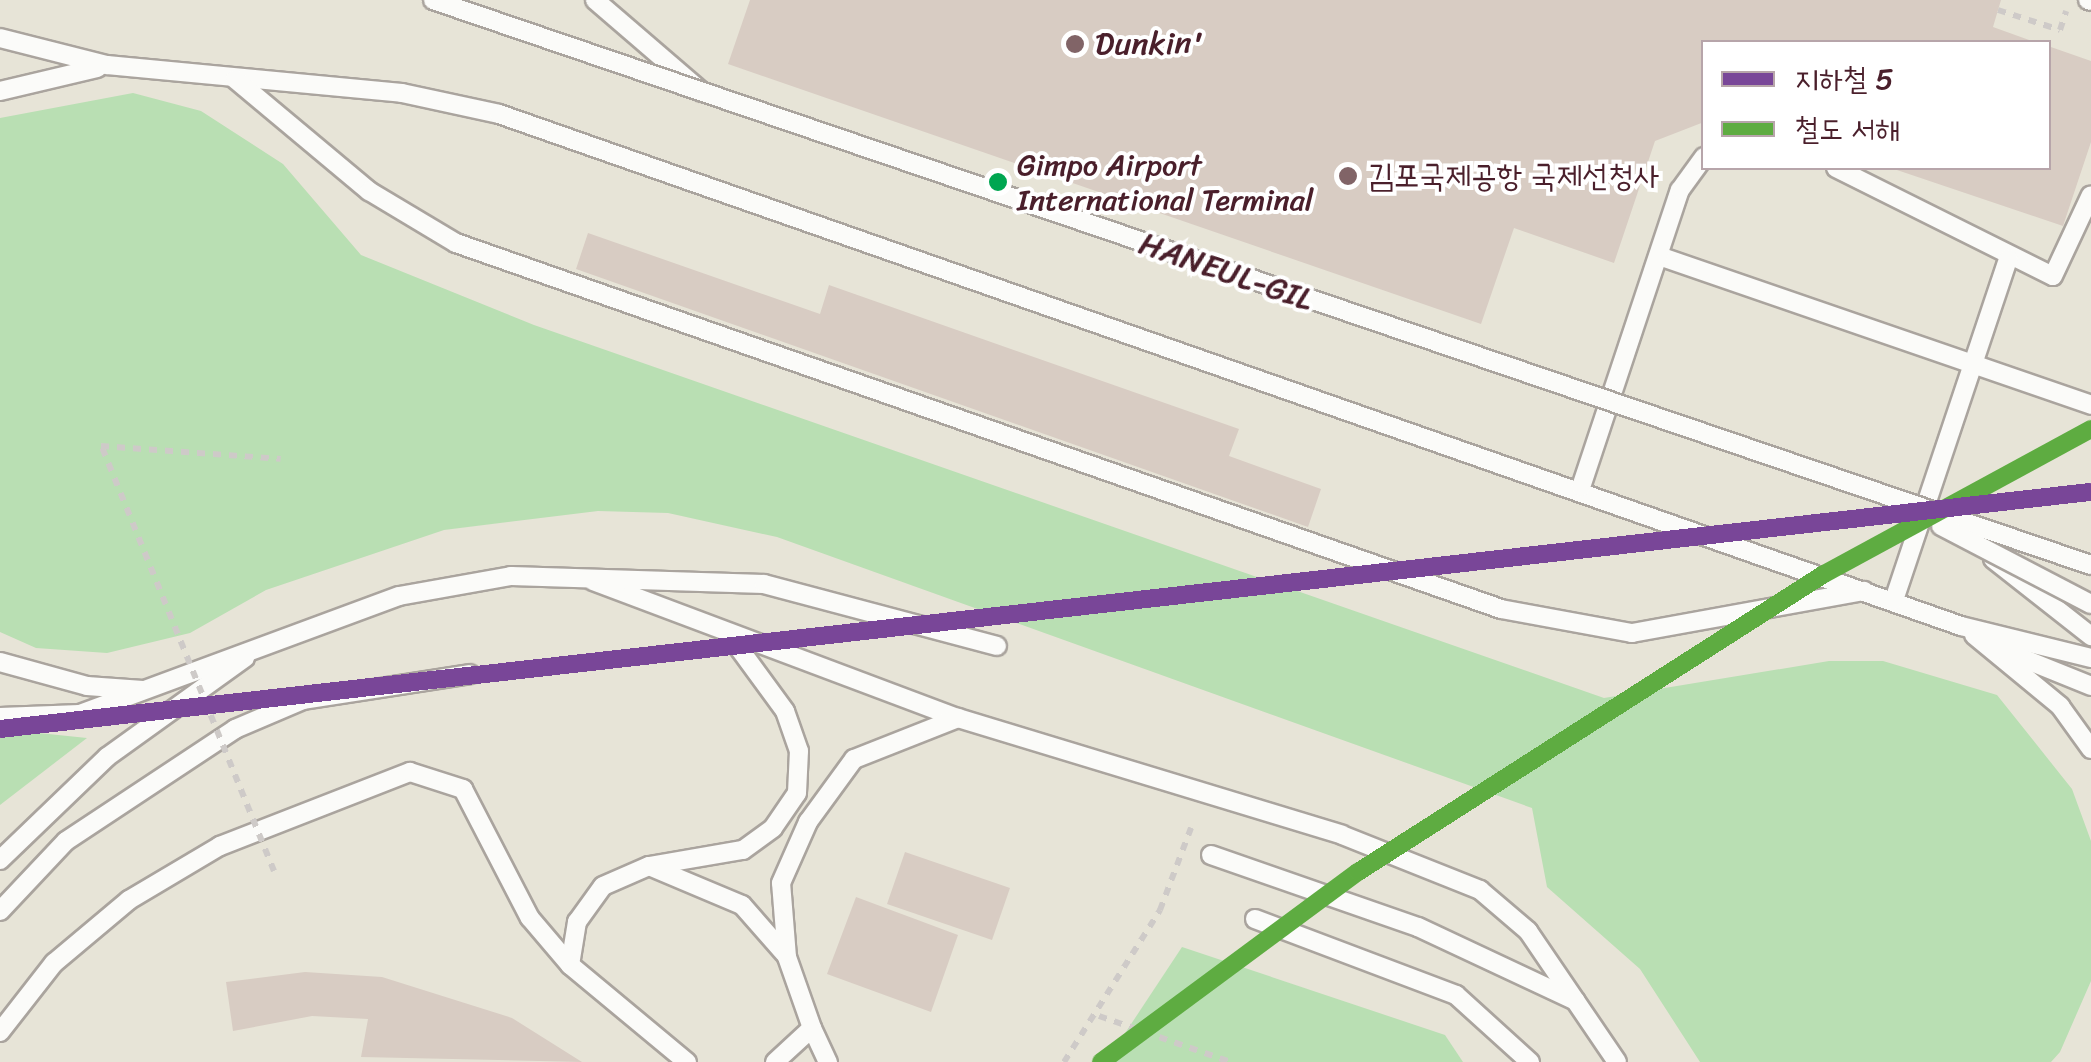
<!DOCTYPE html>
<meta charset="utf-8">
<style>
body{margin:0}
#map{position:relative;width:2091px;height:1062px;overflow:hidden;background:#e7e4d7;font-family:Sriracha,"Poor Story",sans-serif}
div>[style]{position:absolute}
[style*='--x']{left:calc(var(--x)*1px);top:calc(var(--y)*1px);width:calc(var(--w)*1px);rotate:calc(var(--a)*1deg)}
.green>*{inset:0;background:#b9dfb3}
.building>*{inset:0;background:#d8ccc3}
.path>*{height:6px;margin-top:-3px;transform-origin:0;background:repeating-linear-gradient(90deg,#cecac8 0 8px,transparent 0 16px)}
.roads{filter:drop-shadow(2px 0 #aaa49e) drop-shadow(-2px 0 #aaa49e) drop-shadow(0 2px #aaa49e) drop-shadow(0 -2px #aaa49e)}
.lane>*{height:18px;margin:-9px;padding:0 9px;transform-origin:9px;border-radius:9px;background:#fbfbf9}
.path-bridge>*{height:6px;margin-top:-3px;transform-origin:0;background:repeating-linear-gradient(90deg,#cecac8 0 8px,transparent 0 16px)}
.bridges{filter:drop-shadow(2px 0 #aaa49e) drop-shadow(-2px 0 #aaa49e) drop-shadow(0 2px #aaa49e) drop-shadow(0 -2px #aaa49e)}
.lane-bridge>*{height:18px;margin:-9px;padding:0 9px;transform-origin:9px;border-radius:9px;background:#fbfbf9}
.rail-1>*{height:18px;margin:-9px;padding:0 9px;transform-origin:9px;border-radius:9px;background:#5eac41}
.metro-1>*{height:18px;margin:-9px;padding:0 9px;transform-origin:9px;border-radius:9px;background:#794698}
.dots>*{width:28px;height:28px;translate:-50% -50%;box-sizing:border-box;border:5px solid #fff;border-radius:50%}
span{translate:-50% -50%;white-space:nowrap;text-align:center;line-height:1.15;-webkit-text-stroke:8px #fff;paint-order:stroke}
.bus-label{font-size:30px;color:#4a1f2b}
.left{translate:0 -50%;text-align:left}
.poi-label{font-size:32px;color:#4a1f2b}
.street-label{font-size:32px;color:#4a1f2b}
.legend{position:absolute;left:1701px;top:40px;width:350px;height:130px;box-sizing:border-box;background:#fff;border:2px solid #b7a5aa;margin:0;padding:12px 18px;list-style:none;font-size:30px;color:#4a1f2b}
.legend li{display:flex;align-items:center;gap:20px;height:50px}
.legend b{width:50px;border:2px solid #b7a5aa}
</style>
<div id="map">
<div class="green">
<div style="clip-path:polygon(133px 93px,201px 111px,283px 164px,361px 255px,534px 325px,1604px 698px,1829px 661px,1883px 661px,1997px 695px,2072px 789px,2091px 841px,2091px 981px,2060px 1052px,2051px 1062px,1700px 1062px,1640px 969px,1547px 887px,1532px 808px,777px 537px,668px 513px,598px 511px,444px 530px,266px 590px,190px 633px,107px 653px,36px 648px,0 632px,0 118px)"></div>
<div style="clip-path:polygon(0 729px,87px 738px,0 805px)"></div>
<div style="clip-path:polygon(1182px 947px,1445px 1035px,1463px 1062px,1106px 1062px)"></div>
</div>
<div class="building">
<div style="clip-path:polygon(750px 0,2001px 0,1993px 27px,2035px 42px,1704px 42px,1704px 122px,1655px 141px,1614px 263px,1514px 228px,1481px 324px,728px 64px)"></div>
<div style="clip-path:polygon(2048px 46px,2091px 61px,2091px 142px,2063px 226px,1891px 168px,2048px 168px)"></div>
<div style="clip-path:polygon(588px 233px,820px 314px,829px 285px,1239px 429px,1229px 456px,1321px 489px,1308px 527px,576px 269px)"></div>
<div style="clip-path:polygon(905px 852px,1010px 888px,992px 940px,887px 904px)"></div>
<div style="clip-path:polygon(856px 897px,958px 935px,931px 1012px,827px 974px)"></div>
<div style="clip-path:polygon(305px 972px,382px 977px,512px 1018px,582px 1062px,361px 1057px,368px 1019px,312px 1016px,233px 1031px,226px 982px)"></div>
</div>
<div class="path">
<div style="--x:1998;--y:10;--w:65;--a:17.9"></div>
<div style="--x:2060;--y:30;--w:20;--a:-72"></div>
<div style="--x:1099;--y:1016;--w:139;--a:19.3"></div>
<div style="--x:1064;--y:1062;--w:180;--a:-57.7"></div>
<div style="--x:1160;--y:910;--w:88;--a:-69.3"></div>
</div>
<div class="roads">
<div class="lane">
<div style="--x:595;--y:0;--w:141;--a:40.7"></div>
<div style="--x:2088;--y:0;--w:3;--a:18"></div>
<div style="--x:0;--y:38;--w:110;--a:14.2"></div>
<div style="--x:107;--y:65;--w:296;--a:5.4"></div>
<div style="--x:402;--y:93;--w:99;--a:12.2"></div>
<div style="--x:499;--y:114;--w:1549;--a:19.3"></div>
<div style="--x:1961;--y:626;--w:134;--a:13.8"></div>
<div style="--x:235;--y:79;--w:175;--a:39.9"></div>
<div style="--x:369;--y:191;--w:101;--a:30.9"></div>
<div style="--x:456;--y:243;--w:1107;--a:19.3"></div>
<div style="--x:1501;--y:609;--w:133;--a:10.4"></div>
<div style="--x:1632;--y:633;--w:236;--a:-10.3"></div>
<div style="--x:0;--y:91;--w:100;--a:-13.3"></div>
<div style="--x:1836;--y:168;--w:242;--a:26.5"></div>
<div style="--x:2053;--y:276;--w:89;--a:-64.9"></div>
<div style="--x:1659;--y:256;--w:457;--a:19"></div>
<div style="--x:1581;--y:487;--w:313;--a:-71.6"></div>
<div style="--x:1680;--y:190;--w:41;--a:-54"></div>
<div style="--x:1993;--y:559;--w:125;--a:38.2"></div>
<div style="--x:593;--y:581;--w:390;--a:20.6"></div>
<div style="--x:958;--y:718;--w:401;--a:16.9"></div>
<div style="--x:1342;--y:835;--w:149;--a:21.7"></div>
<div style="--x:1480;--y:890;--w:63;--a:40.5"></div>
<div style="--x:1528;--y:931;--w:158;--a:55.8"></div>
<div style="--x:1894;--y:600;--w:360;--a:-71.5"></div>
<div style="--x:1974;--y:635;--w:112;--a:39.5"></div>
<div style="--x:2060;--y:706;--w:53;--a:54.2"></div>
<div style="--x:2002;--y:650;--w:96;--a:22"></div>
<div style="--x:0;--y:662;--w:90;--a:15.4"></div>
<div style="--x:87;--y:686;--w:56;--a:4.1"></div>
<div style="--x:0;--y:717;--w:80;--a:-2.1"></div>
<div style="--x:80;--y:714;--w:340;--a:-20.3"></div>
<div style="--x:399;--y:596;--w:114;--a:-10.1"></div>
<div style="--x:511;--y:576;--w:253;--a:1.8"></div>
<div style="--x:764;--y:584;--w:241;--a:14.9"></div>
<div style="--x:1211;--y:855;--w:219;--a:19.2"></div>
<div style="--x:1418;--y:927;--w:174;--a:25.1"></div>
<div style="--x:0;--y:860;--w:149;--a:-43.9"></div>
<div style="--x:107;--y:757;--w:170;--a:-35.7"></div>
<div style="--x:649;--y:866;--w:95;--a:-9.7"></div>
<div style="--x:743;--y:850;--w:37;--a:-36"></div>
<div style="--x:773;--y:828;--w:42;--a:-55.6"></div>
<div style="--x:797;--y:793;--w:42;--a:-87.3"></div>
<div style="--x:799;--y:751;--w:42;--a:-109.3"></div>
<div style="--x:785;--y:711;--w:97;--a:-126.2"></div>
<div style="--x:0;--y:911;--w:96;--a:-46.7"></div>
<div style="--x:66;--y:841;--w:203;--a:-33.5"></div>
<div style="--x:235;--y:729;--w:74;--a:-23.1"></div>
<div style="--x:303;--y:700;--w:169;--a:-8.8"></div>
<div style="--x:1255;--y:919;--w:215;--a:20.7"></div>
<div style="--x:1456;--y:995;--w:100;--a:42.2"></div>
<div style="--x:570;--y:965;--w:44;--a:-80.8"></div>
<div style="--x:577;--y:922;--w:44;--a:-54.2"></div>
<div style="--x:603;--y:886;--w:50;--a:-23.5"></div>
<div style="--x:649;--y:866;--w:101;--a:22.8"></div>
<div style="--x:742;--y:905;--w:64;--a:48.8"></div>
<div style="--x:812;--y:1028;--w:38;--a:65"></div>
<div style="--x:0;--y:1032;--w:88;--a:-52"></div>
<div style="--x:54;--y:963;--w:98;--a:-40"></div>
<div style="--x:129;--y:900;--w:106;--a:-30.7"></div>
<div style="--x:220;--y:846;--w:204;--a:-21.3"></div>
<div style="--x:410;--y:772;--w:56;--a:17.8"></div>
<div style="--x:463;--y:789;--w:145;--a:62.6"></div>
<div style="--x:530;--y:918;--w:62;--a:49.6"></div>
<div style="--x:570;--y:965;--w:152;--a:39.7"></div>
<div style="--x:775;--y:1062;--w:50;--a:-42.6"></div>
<div style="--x:812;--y:1028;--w:75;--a:-109.4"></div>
<div style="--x:787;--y:957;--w:74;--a:-94.6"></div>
<div style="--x:781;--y:883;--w:67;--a:-66.1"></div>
<div style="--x:808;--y:822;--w:78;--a:-53.9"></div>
<div style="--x:854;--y:759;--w:112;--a:-21.5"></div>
</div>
</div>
<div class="path-bridge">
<div style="--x:274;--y:871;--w:459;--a:-112.1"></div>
<div style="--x:101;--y:446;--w:180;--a:4.1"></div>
</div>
<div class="bridges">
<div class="lane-bridge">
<div style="--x:433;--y:0;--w:1752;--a:18.82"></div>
<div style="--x:1941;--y:526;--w:169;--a:27.5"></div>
</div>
</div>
<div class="rail-1">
<div style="--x:1101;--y:1062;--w:320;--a:-36.5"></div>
<div style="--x:1358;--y:872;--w:553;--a:-32.6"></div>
<div style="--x:1824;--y:574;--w:304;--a:-28.5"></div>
</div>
<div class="metro-1">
<div style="--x:0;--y:729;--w:2104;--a:-6.47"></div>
</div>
<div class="dots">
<div style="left:1075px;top:44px;background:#816467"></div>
<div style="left:1348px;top:176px;background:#816467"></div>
<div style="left:998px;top:182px;background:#00a651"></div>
</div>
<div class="bus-label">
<span class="left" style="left:1017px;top:182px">Gimpo Airport<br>International Terminal</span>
</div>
<div class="poi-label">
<span class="left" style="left:1095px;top:44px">Dunkin'</span>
<span class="left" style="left:1368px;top:176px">김포국제공항 국제선청사</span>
</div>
<div class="street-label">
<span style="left:1226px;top:272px;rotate:19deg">HANEUL-GIL</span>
</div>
<ul class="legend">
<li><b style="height:12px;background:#794698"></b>지하철 5</li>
<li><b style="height:12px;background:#5eac41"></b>철도 서해</li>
</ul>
</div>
